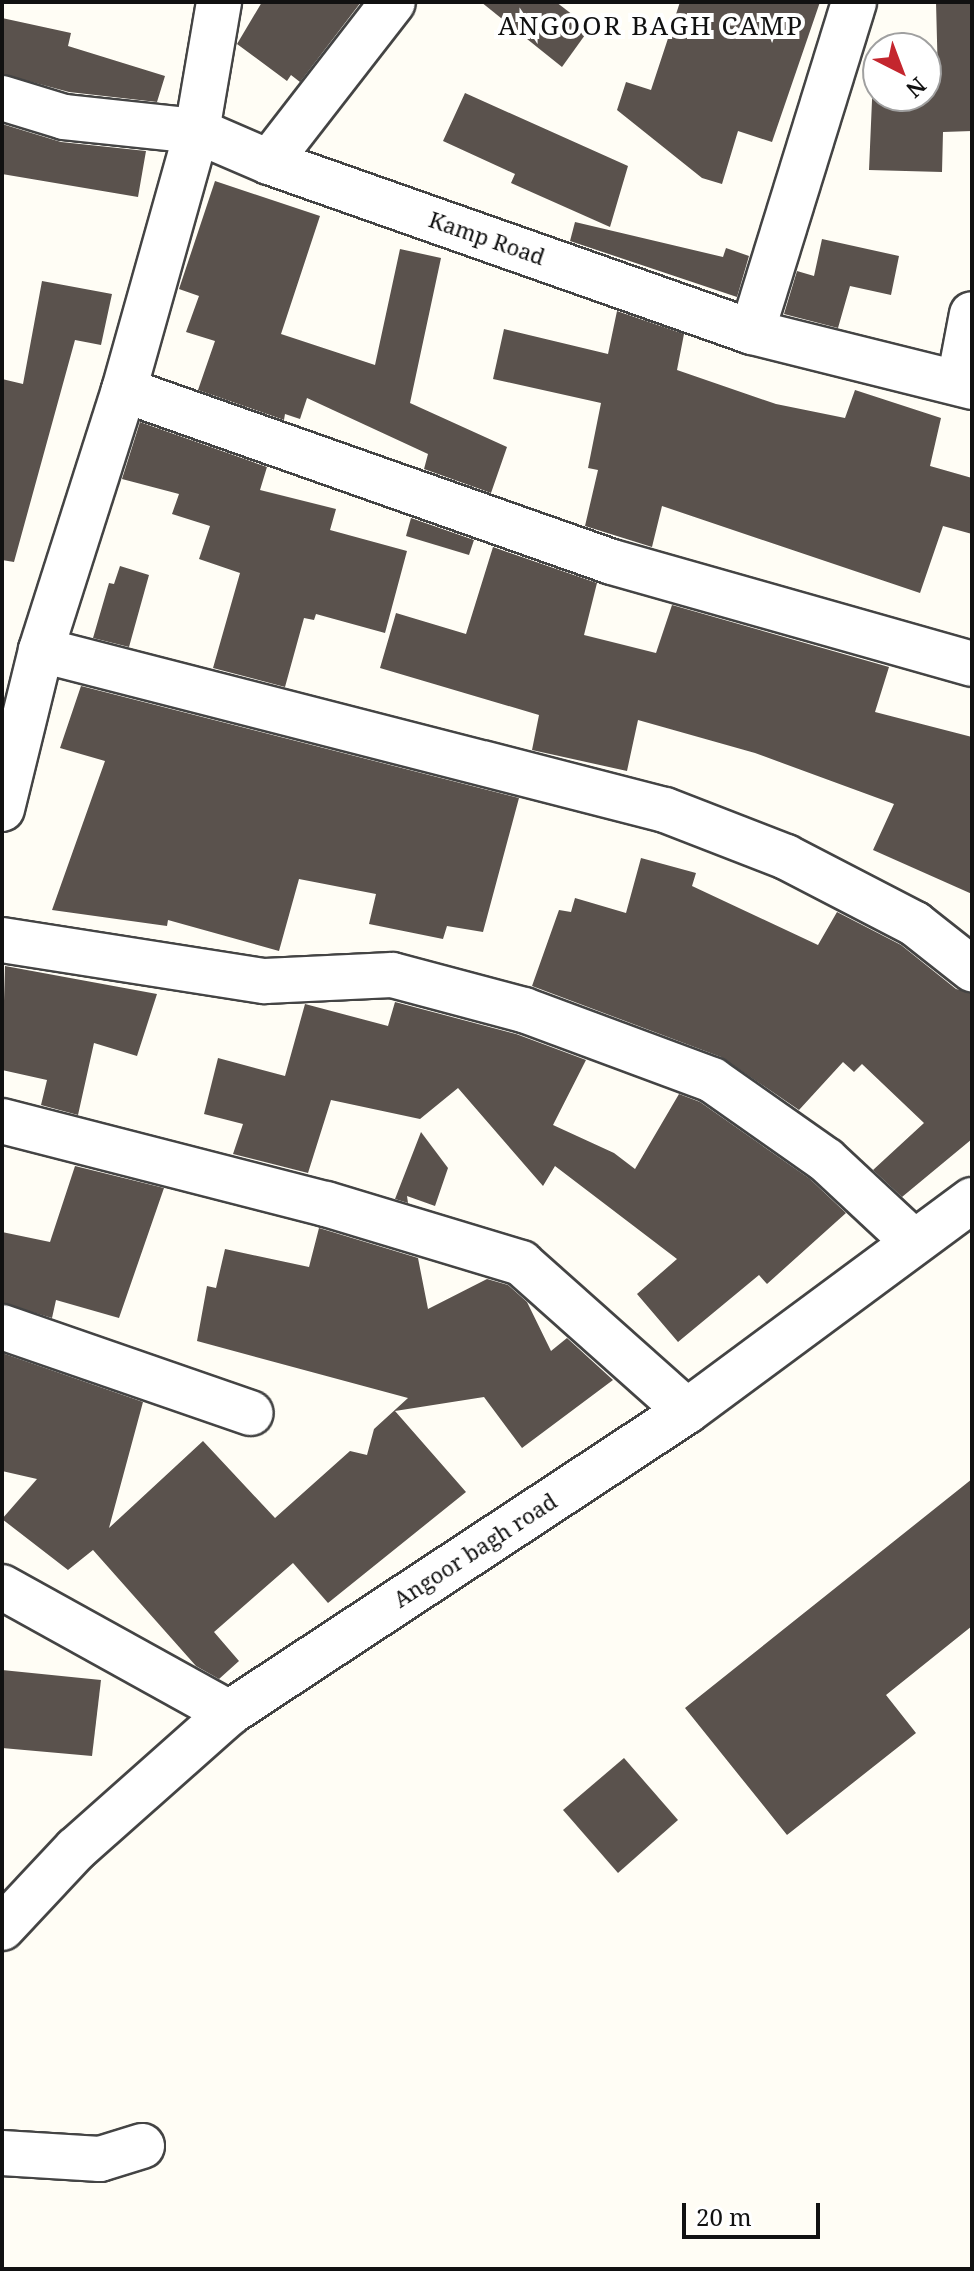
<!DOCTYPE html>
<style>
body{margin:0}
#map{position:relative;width:974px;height:2271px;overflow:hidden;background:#fffdf5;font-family:"Noto Serif",serif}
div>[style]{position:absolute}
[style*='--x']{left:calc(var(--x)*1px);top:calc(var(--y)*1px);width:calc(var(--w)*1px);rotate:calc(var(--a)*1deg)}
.building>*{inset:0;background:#5a524d}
.roads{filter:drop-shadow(2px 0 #444) drop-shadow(-2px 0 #444) drop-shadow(0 2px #444) drop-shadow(0 -2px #444)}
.minor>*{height:44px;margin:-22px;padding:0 22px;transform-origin:22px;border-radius:22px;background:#fff}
span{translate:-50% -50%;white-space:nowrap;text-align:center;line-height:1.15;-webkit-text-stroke:8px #fff;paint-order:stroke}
.street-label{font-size:22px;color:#111}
.quarter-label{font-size:26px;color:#111;letter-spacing:2px}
.frame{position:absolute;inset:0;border:4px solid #111;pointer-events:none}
.north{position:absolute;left:862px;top:32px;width:80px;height:80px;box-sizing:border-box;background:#fff;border:2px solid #a0a0a0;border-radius:50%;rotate:138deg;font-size:22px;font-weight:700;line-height:32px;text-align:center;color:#111}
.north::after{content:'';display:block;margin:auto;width:28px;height:36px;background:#c4262e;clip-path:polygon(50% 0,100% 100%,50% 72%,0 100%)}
.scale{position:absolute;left:682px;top:2203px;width:138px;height:36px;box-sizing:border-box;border:4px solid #111;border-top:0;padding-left:10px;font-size:24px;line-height:28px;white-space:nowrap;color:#111;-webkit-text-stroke:6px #fff;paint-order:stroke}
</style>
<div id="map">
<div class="building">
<div style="clip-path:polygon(262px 2px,361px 2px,300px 82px,291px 75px,287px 81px,237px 44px)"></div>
<div style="clip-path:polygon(481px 2px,556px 2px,590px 28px,562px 67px)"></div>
<div style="clip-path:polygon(680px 2px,820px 2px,772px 142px,738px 131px,722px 184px,702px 178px,617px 110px,626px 82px,651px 90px)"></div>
<div style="clip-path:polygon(936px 2px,972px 2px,972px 131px,943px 132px,942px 172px,869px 170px,873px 77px,878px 78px,878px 96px,926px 96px,926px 79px,938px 79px)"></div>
<div style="clip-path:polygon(2px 18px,71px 33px,68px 46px,165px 76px,157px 102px,69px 92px,2px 74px)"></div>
<div style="clip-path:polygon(465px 93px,628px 166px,610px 227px,511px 183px,515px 174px,443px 141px)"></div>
<div style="clip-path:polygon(2px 124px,61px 142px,146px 151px,138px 197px,2px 174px)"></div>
<div style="clip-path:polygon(215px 181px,320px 216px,281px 334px,375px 365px,400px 249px,441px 258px,410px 403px,507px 447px,491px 493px,424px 469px,428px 454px,307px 398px,300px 419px,285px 414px,284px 420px,198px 390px,215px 341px,186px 332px,199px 296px,179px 289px)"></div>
<div style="clip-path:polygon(575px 222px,723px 257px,726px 248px,749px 256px,737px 297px,570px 241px)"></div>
<div style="clip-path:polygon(822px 239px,899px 256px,891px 295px,850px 286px,838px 328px,784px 314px,797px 271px,814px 276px)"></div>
<div style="clip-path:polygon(42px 281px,112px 294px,101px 345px,75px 340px,14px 562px,2px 560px,2px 379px,23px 384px)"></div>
<div style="clip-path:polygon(617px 311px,684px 334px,677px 370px,776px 404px,845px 418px,855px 390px,941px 418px,930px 466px,972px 478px,972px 534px,943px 526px,920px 593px,662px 506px,652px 547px,585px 526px,598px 470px,588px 468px,601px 403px,493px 379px,504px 329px,608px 354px)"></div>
<div style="clip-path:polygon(140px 422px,267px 467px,260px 490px,336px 509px,330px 530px,407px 551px,385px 633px,316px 614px,314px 620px,304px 618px,285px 687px,213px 668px,240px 573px,199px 559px,210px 526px,172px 514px,179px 494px,122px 479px)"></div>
<div style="clip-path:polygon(411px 518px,474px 540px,469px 555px,406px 536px)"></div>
<div style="clip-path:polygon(493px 547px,597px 583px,584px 635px,656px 653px,672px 605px,889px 667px,875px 712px,972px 737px,972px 894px,873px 850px,894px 804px,755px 753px,638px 720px,627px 771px,532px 750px,539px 715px,380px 668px,396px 613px,466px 634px)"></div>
<div style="clip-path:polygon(120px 566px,149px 575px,129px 647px,93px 638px,109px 583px,114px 584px)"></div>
<div style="clip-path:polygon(81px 686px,519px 798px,483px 932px,447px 926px,443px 939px,369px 924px,376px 894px,299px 879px,279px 951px,168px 920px,167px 926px,52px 910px,105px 761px,60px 748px)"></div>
<div style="clip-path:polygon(641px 858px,696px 873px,692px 886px,818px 945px,837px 912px,901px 945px,956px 989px,972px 993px,972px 1139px,902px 1197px,873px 1170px,924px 1123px,862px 1064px,854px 1072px,843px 1062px,799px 1110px,721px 1057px,532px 986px,559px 910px,571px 912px,575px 898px,626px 913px)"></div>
<div style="clip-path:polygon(5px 966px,157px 994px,137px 1056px,94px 1043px,78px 1115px,41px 1105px,47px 1080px,2px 1070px)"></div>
<div style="clip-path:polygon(395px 1002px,516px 1034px,586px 1060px,553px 1125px,614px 1153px,635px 1169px,679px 1094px,700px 1102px,810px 1179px,846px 1213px,767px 1284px,759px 1275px,678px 1342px,637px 1294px,677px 1259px,555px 1166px,543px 1186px,458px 1088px,420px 1119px,331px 1100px,308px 1173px,233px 1154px,243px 1124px,204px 1114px,218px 1058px,285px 1076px,305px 1004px,388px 1026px)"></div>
<div style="clip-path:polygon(421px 1132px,448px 1168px,435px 1206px,407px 1196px,408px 1203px,395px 1199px)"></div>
<div style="clip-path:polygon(75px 1166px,164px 1188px,119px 1318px,56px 1300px,52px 1318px,2px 1303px,2px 1232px,50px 1242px)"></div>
<div style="clip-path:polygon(319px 1228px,418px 1258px,428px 1309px,487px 1279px,508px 1285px,527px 1302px,551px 1351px,567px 1338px,613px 1380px,522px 1448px,484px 1397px,395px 1411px,466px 1492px,328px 1603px,293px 1563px,214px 1632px,239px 1661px,219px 1679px,196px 1666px,93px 1550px,68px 1570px,2px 1519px,37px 1479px,2px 1471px,2px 1353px,143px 1402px,109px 1528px,203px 1441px,275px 1518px,350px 1451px,367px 1455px,374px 1429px,408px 1398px,197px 1341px,207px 1286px,216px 1288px,225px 1249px,309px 1267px)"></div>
<div style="clip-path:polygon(972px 1479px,972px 1626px,886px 1695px,916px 1733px,787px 1835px,685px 1708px)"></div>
<div style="clip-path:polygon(2px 1670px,101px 1680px,92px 1756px,2px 1748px)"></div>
<div style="clip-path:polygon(624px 1758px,678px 1820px,618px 1873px,563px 1810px)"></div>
</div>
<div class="roads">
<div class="minor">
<div style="--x:2;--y:98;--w:65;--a:17"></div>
<div style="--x:64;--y:117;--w:134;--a:6"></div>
<div style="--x:197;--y:131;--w:78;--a:23.3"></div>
<div style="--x:269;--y:162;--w:512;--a:19.39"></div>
<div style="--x:752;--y:332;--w:227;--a:14"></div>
<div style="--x:269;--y:162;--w:202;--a:-52.2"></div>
<div style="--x:752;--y:332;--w:345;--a:-72.8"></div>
<div style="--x:959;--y:382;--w:69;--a:-79.2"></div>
<div style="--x:124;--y:390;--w:517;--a:19.42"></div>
<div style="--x:612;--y:562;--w:374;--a:15.8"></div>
<div style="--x:41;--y:650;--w:644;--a:14.38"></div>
<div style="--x:665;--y:810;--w:130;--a:21.2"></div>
<div style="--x:786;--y:857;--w:145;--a:27.4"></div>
<div style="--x:915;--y:924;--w:73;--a:38.3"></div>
<div style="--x:2;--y:809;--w:164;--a:-76.2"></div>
<div style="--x:41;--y:650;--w:273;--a:-72.3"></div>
<div style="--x:124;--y:390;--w:269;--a:-74.3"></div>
<div style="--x:197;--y:131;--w:131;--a:-80.3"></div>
<div style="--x:2;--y:940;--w:266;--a:8.9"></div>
<div style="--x:265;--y:981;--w:127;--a:-2.7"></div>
<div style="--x:392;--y:975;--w:137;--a:14.9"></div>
<div style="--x:524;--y:1010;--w:201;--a:20.4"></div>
<div style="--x:712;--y:1080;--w:139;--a:35.1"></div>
<div style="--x:826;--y:1160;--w:119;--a:43"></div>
<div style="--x:2;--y:1121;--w:334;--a:14.4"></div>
<div style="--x:326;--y:1204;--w:204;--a:16.8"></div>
<div style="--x:521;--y:1263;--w:222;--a:41.7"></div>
<div style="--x:2;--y:1327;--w:263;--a:19.1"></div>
<div style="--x:2;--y:1587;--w:260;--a:29"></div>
<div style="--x:2;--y:1928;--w:108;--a:-46.9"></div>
<div style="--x:76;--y:1849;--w:205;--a:-41.6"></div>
<div style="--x:229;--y:1713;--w:549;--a:-33.4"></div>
<div style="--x:687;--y:1411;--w:355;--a:-36.5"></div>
<div style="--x:2;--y:2153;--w:98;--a:3.5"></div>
<div style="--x:100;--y:2159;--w:44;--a:-17.2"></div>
</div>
</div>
<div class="street-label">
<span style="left:487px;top:238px;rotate:19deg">Kamp Road</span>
<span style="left:475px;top:1550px;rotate:-33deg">Angoor bagh road</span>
</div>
<div class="quarter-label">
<span style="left:651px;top:26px">ANGOOR BAGH CAMP</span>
</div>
<div class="frame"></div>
<div class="north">N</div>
<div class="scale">20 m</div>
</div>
